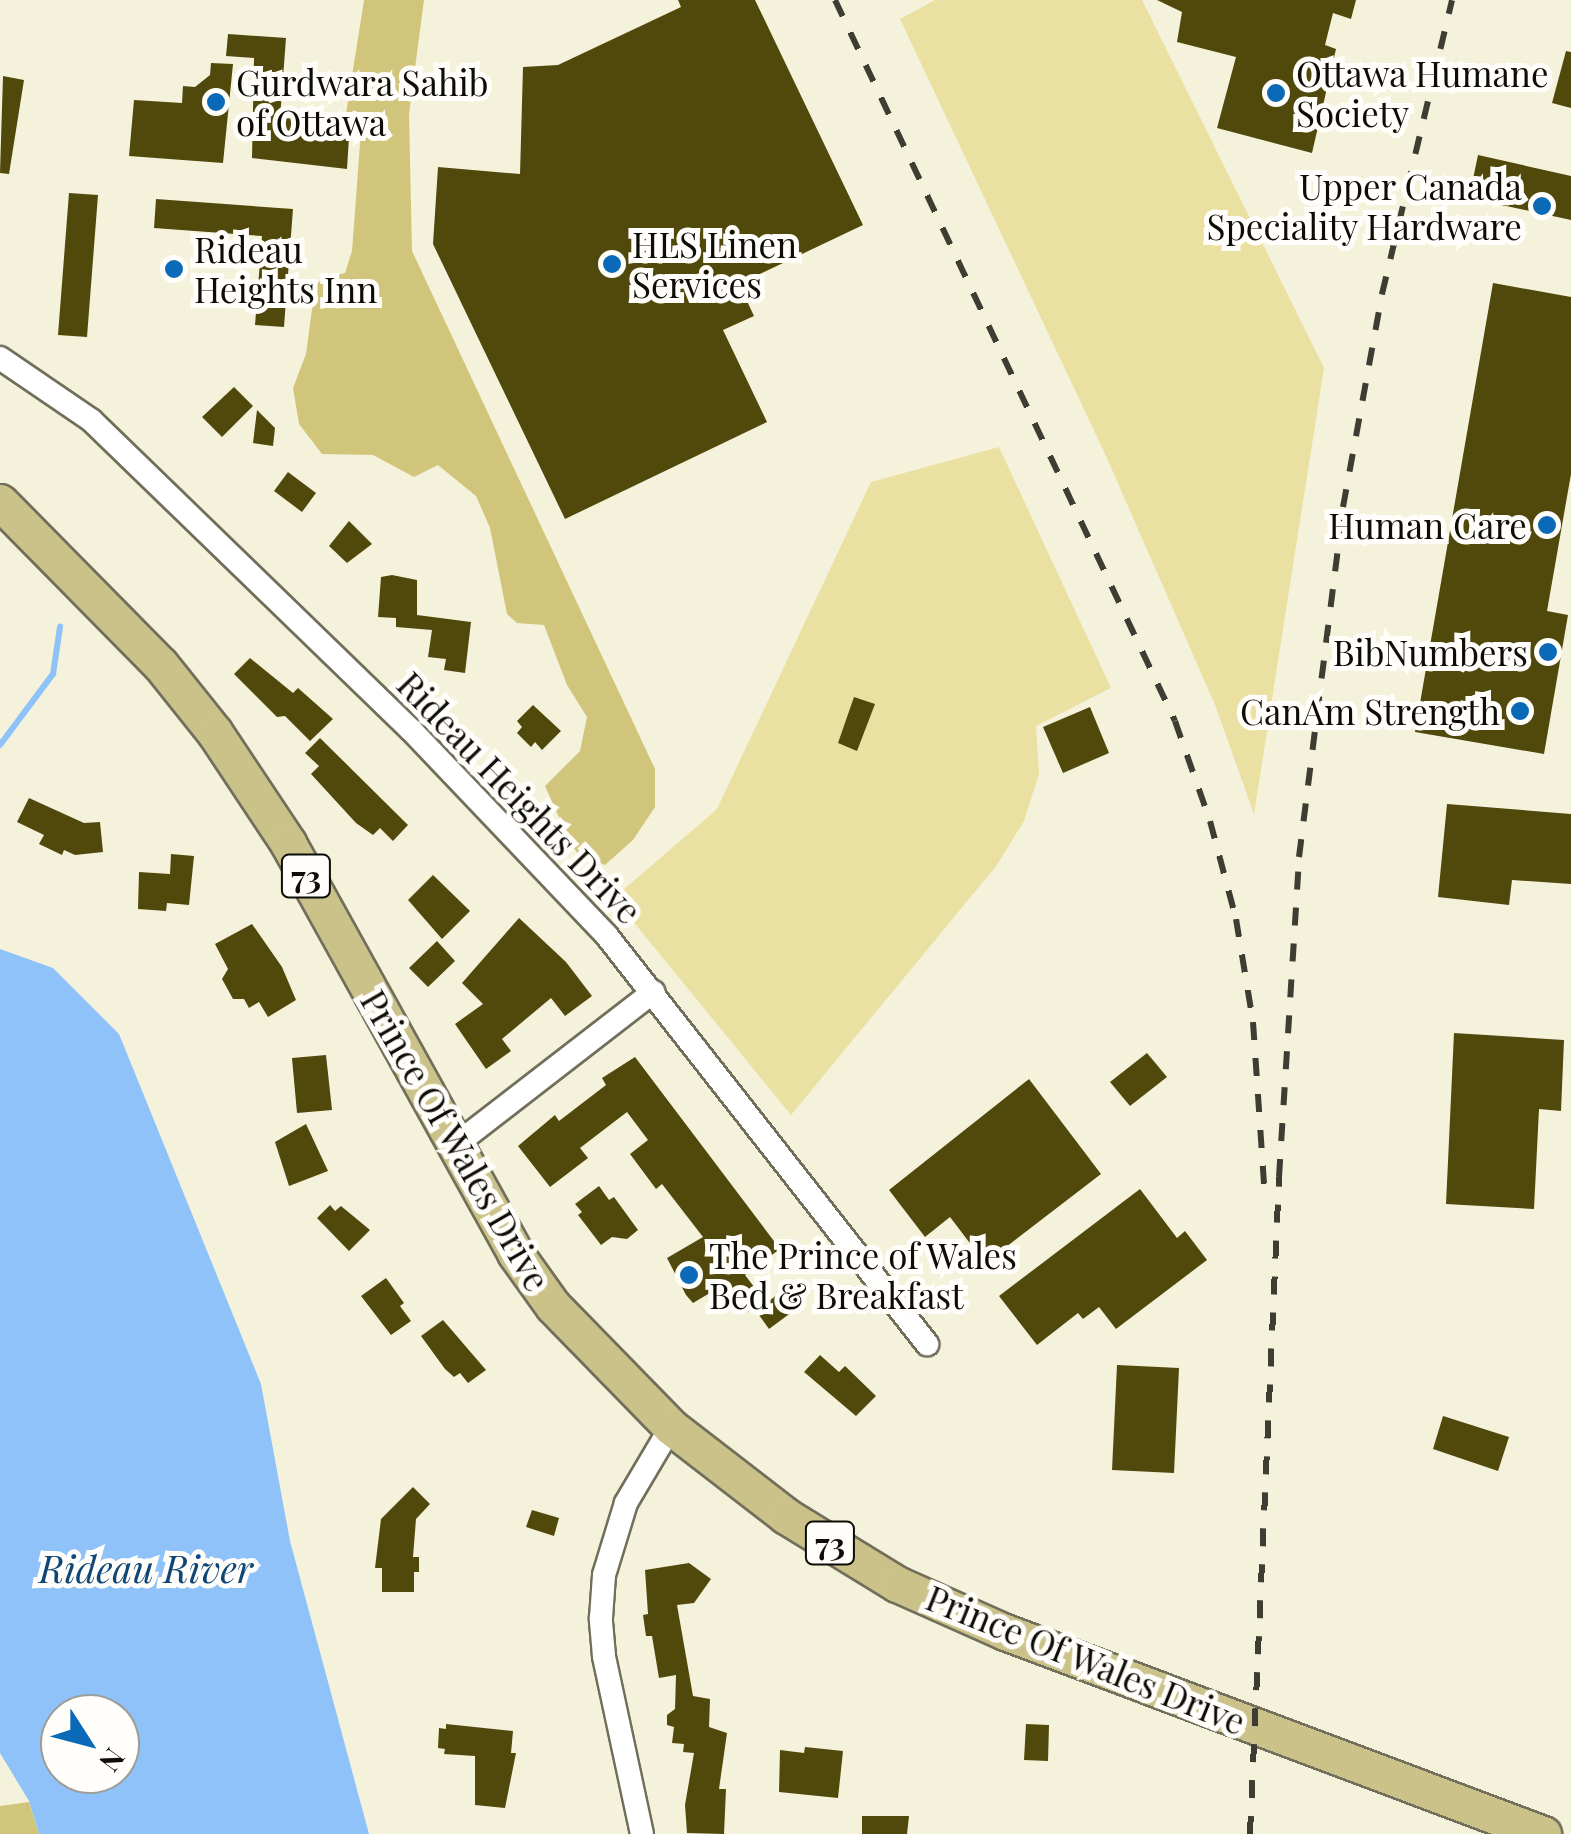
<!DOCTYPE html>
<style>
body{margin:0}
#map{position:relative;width:1571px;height:1834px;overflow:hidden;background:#f5f2dc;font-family:"Playfair Display",serif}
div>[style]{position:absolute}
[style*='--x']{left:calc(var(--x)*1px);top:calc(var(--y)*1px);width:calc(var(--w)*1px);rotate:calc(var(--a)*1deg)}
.green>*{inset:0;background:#eae0a1}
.forest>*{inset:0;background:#d1c57b}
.water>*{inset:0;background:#8ec2f9}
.stream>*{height:6px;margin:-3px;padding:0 3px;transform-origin:3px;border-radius:3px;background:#8ec2f9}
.building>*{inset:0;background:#51480c}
.roads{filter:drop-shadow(2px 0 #716f5b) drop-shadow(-2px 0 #716f5b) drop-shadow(0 2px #716f5b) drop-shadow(0 -2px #716f5b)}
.street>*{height:22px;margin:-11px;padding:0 11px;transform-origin:11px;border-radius:11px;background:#fff}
.primary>*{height:35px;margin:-17.5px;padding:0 17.5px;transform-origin:17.5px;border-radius:17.5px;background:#cbc28a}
.rail>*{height:6px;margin-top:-3px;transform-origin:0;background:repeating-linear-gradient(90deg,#3e3d33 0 18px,transparent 0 36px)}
.dots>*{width:28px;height:28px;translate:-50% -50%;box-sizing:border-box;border:5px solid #fffefa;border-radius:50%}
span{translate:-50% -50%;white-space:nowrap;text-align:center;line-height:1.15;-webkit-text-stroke:10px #fffefa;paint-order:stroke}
.shield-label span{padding:2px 8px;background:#fffefa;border:2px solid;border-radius:8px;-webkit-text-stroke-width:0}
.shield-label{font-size:32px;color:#0d0c06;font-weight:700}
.poi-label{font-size:35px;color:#0d0c06}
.left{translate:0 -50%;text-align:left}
.right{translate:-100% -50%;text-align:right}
.street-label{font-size:35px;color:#0d0c06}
.water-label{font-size:38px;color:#0e4677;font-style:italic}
.north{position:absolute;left:40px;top:1694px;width:100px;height:100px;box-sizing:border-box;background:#fffefa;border:2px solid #9e9d98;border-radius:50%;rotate:126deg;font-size:28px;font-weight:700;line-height:40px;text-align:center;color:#0d0c06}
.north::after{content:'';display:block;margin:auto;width:35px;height:45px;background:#0a6ab7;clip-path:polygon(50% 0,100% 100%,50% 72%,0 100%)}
</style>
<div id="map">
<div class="green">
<div style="clip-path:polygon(935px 0,1142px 0,1324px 368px,1254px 814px,1215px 705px,1106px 456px,900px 19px)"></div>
<div style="clip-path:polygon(999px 447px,1111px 688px,1036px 726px,1039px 774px,1024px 821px,997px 865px,791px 1115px,614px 898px,717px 809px,871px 482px)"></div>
</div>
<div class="forest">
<div style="clip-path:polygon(364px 0,424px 0,409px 114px,412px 251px,655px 769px,655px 807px,633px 840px,605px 865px,578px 854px,571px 844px,545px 786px,580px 751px,587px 717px,567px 685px,544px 625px,517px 623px,507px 614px,490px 528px,476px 496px,438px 465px,414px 477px,373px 455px,322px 454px,299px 424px,293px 388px,306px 354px,315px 287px,322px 278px,345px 273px,352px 251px,361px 130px,346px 114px)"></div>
<div style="clip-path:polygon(29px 1802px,39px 1834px,0 1834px,0 1806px)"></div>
</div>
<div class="water">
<div style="clip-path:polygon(evenodd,0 949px,53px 968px,119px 1034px,261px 1384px,290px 1541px,369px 1834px,39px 1834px,29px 1801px,0 1753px,0 949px,60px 1714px,120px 1714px,120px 1774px,60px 1774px,60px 1714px)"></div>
</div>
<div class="stream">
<div style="--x:0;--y:745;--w:89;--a:-53.3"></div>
<div style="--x:53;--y:674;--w:48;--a:-81.5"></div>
</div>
<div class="building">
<div style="clip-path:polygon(678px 0,755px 0,863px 225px,739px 284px,754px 316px,723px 330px,767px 422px,565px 519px,433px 244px,438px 167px,520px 174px,523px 67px,558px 65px,681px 7px)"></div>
<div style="clip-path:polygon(1157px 0,1356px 0,1351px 19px,1333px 13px,1325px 45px,1336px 49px,1312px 153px,1217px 128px,1236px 57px,1177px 42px,1182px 12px)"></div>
<div style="clip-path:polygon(228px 34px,286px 38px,280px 118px,350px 121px,347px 169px,252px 158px,254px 58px,226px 56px)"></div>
<div style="clip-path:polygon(1566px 51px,1571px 52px,1571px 108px,1552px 103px)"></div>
<div style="clip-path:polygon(211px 63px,233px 64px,223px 163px,129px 156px,134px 100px,182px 103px,183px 86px,195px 87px,210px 75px)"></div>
<div style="clip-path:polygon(3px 76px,24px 80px,9px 174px,0 173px)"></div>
<div style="clip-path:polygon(1478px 155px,1571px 176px,1571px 220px,1469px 198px)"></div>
<div style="clip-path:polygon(69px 193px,98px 195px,87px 337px,58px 335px)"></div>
<div style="clip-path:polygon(156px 199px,293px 209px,284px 327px,255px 325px,262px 236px,154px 228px)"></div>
<div style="clip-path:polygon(1493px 283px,1571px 297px,1571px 474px,1547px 611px,1568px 615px,1544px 754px,1415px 732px)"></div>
<div style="clip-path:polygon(234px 387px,253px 406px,222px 437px,202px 417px)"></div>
<div style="clip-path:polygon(257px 410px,275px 428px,273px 446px,253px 443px)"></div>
<div style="clip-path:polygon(288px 472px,316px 493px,302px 512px,274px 491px)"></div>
<div style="clip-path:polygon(349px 521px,372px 544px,347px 563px,329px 546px)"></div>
<div style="clip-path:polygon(392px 575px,417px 580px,417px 615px,471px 622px,465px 673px,444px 670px,446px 659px,428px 657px,432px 630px,396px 627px,396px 618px,378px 617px,381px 577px)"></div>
<div style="clip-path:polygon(250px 658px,293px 693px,298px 688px,333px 719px,310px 741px,285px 716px,277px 717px,234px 674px)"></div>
<div style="clip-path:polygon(854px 697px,875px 704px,857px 751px,838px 743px)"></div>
<div style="clip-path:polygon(533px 705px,561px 731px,542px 750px,535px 742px,531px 747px,517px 733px,522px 727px,517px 721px)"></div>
<div style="clip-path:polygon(1090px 707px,1109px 753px,1063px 773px,1043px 727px)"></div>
<div style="clip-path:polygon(320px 738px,408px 825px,393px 841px,380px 828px,373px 835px,356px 823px,311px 774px,319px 766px,305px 753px)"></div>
<div style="clip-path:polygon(29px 798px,84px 823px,100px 822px,103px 852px,75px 855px,64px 850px,62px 855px,39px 844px,44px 835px,17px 822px)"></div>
<div style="clip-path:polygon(1447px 804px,1571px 814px,1571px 884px,1512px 880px,1509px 905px,1438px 897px)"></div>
<div style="clip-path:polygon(171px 854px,194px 856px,189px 905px,167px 903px,166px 911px,138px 909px,139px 872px,170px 874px)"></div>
<div style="clip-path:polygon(433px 875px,470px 911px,442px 939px,408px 900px)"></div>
<div style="clip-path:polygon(519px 918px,566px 962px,592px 996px,565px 1016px,551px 998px,502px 1039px,511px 1051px,486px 1069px,455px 1024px,483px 1004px,462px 983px)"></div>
<div style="clip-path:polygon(252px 924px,282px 967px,296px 1000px,268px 1017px,259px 1002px,249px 1008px,244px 999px,233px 999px,222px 979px,228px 969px,215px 944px)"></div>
<div style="clip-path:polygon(437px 941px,455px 961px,428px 987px,409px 968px)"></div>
<div style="clip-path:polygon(1454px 1033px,1564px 1040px,1561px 1111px,1539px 1109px,1534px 1209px,1446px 1204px)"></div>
<div style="clip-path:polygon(1147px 1053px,1167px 1077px,1130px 1106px,1110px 1082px)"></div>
<div style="clip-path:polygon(326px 1055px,332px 1110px,297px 1113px,292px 1058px)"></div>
<div style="clip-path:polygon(635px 1057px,780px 1249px,745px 1275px,764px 1300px,746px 1313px,725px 1284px,693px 1303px,686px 1295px,667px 1258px,703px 1237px,662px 1184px,656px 1189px,630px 1154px,648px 1140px,627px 1112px,580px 1148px,588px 1158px,550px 1187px,518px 1146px,555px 1115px,559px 1121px,606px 1085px,602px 1078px)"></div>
<div style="clip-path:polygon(1029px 1079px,1101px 1174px,985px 1263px,950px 1217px,925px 1237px,889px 1190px)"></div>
<div style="clip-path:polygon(306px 1124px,328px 1171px,289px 1186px,275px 1142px)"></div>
<div style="clip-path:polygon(599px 1186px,609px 1200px,614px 1197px,638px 1230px,627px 1239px,612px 1237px,601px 1245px,578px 1215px,582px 1212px,575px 1204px)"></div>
<div style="clip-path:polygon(1140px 1189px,1177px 1238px,1185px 1231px,1207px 1260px,1116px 1329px,1099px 1307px,1083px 1319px,1078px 1313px,1037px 1345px,999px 1296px)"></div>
<div style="clip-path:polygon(330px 1205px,335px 1211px,341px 1206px,370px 1230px,349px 1251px,317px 1218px)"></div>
<div style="clip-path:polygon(386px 1278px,404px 1303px,400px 1306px,411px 1321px,391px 1335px,361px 1296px)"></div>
<div style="clip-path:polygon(782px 1291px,796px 1309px,769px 1329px,756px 1311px)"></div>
<div style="clip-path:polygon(443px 1320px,486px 1370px,468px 1383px,460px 1373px,454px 1377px,445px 1369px,421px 1336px)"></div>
<div style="clip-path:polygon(820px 1355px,839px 1372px,845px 1366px,876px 1396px,856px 1416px,804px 1372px)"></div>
<div style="clip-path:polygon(1117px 1365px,1179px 1368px,1174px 1473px,1112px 1470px)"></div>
<div style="clip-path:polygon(1443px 1416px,1509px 1437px,1498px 1471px,1433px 1449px)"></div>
<div style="clip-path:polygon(413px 1487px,430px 1504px,416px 1519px,413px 1557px,419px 1557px,419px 1572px,414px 1572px,414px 1592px,382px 1592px,382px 1568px,375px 1568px,381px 1519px)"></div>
<div style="clip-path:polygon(532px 1510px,559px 1518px,554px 1536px,526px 1527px)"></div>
<div style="clip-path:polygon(689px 1563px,711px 1579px,694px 1603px,677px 1605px,693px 1696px,710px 1699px,709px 1727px,727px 1733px,719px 1789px,726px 1789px,724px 1834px,687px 1833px,685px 1805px,694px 1753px,683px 1752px,684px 1744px,672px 1743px,674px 1727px,667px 1725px,667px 1715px,675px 1709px,676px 1675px,659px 1678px,652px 1636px,646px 1636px,643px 1615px,648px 1614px,645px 1570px)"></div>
<div style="clip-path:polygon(446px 1724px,513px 1731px,511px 1753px,516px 1753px,505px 1808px,475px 1805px,475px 1756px,444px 1754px,445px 1749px,438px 1748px,439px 1728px,446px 1729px)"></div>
<div style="clip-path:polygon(1026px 1724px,1049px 1725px,1048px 1761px,1024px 1760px)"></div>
<div style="clip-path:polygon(805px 1747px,843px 1751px,838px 1798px,779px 1792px,780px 1750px,804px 1753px)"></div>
<div style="clip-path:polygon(862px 1816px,909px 1816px,907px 1834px,862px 1834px)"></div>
</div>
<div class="roads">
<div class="street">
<div style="--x:0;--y:358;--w:110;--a:34.3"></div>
<div style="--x:91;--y:420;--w:446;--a:44.1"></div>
<div style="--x:411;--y:730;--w:284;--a:46.4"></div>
<div style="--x:607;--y:936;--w:519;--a:51.89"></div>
<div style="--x:454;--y:1146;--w:252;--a:-37.7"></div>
<div style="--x:642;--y:1834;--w:182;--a:-102.1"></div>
<div style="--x:604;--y:1656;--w:38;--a:-95"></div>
<div style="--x:601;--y:1618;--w:43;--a:-86"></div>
<div style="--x:604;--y:1575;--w:75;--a:-73"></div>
<div style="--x:626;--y:1503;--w:88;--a:-59.4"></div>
</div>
<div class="primary">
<div style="--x:0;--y:502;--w:228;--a:45.4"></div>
<div style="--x:160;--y:664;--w:88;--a:51.4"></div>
<div style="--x:215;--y:733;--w:132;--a:56.4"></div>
<div style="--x:288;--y:843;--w:469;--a:61"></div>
<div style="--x:515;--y:1253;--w:65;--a:54.4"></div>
<div style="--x:553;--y:1306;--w:169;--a:45.7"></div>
<div style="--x:671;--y:1427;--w:145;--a:37.7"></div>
<div style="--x:786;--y:1516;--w:130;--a:31.5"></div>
<div style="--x:897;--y:1584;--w:118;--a:24"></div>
<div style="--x:1005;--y:1632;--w:575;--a:20.58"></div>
</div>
</div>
<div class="rail">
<div style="--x:835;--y:0;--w:797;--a:64.75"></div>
<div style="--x:1175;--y:721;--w:106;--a:70.7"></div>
<div style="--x:1210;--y:821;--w:101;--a:75.1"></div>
<div style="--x:1236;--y:919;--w:104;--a:80.6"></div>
<div style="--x:1253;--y:1022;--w:177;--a:86.1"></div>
<div style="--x:1250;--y:1834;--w:658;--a:-87.47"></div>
<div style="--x:1279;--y:1177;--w:321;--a:-86.4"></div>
<div style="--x:1299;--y:857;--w:353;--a:-82.8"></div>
<div style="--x:1343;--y:507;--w:217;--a:-79.6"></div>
<div style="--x:1382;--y:294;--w:302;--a:-76.6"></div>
</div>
<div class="dots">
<div style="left:1276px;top:93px;background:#0a6ab7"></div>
<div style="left:216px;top:102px;background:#0a6ab7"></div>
<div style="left:1542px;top:206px;background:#0a6ab7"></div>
<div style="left:612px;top:264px;background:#0a6ab7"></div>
<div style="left:174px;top:269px;background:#0a6ab7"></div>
<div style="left:1547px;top:525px;background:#0a6ab7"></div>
<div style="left:1548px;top:652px;background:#0a6ab7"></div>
<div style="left:1520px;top:711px;background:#0a6ab7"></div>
<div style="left:689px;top:1275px;background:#0a6ab7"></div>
</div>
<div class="shield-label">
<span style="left:306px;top:876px">73</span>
<span style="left:830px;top:1543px">73</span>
</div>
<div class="poi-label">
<span class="left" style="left:1296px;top:93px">Ottawa Humane<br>Society</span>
<span class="left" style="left:236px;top:102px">Gurdwara Sahib<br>of Ottawa</span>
<span class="right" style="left:1522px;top:206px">Upper Canada<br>Speciality Hardware</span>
<span class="left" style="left:632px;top:264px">HLS Linen<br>Services</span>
<span class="left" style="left:194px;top:269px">Rideau<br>Heights Inn</span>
<span class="right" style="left:1527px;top:525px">Human Care</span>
<span class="right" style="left:1528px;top:652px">BibNumbers</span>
<span class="right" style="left:1500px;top:711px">CanAm Strength</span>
<span class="left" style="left:709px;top:1275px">The Prince of Wales<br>Bed &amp; Breakfast</span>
</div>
<div class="street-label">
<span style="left:520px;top:797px;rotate:46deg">Rideau Heights Drive</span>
<span style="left:456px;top:1140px;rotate:60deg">Prince Of Wales Drive</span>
<span style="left:1086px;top:1659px;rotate:22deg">Prince Of Wales Drive</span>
</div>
<div class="water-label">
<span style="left:146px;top:1568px">Rideau River</span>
</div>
<div class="north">N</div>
</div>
